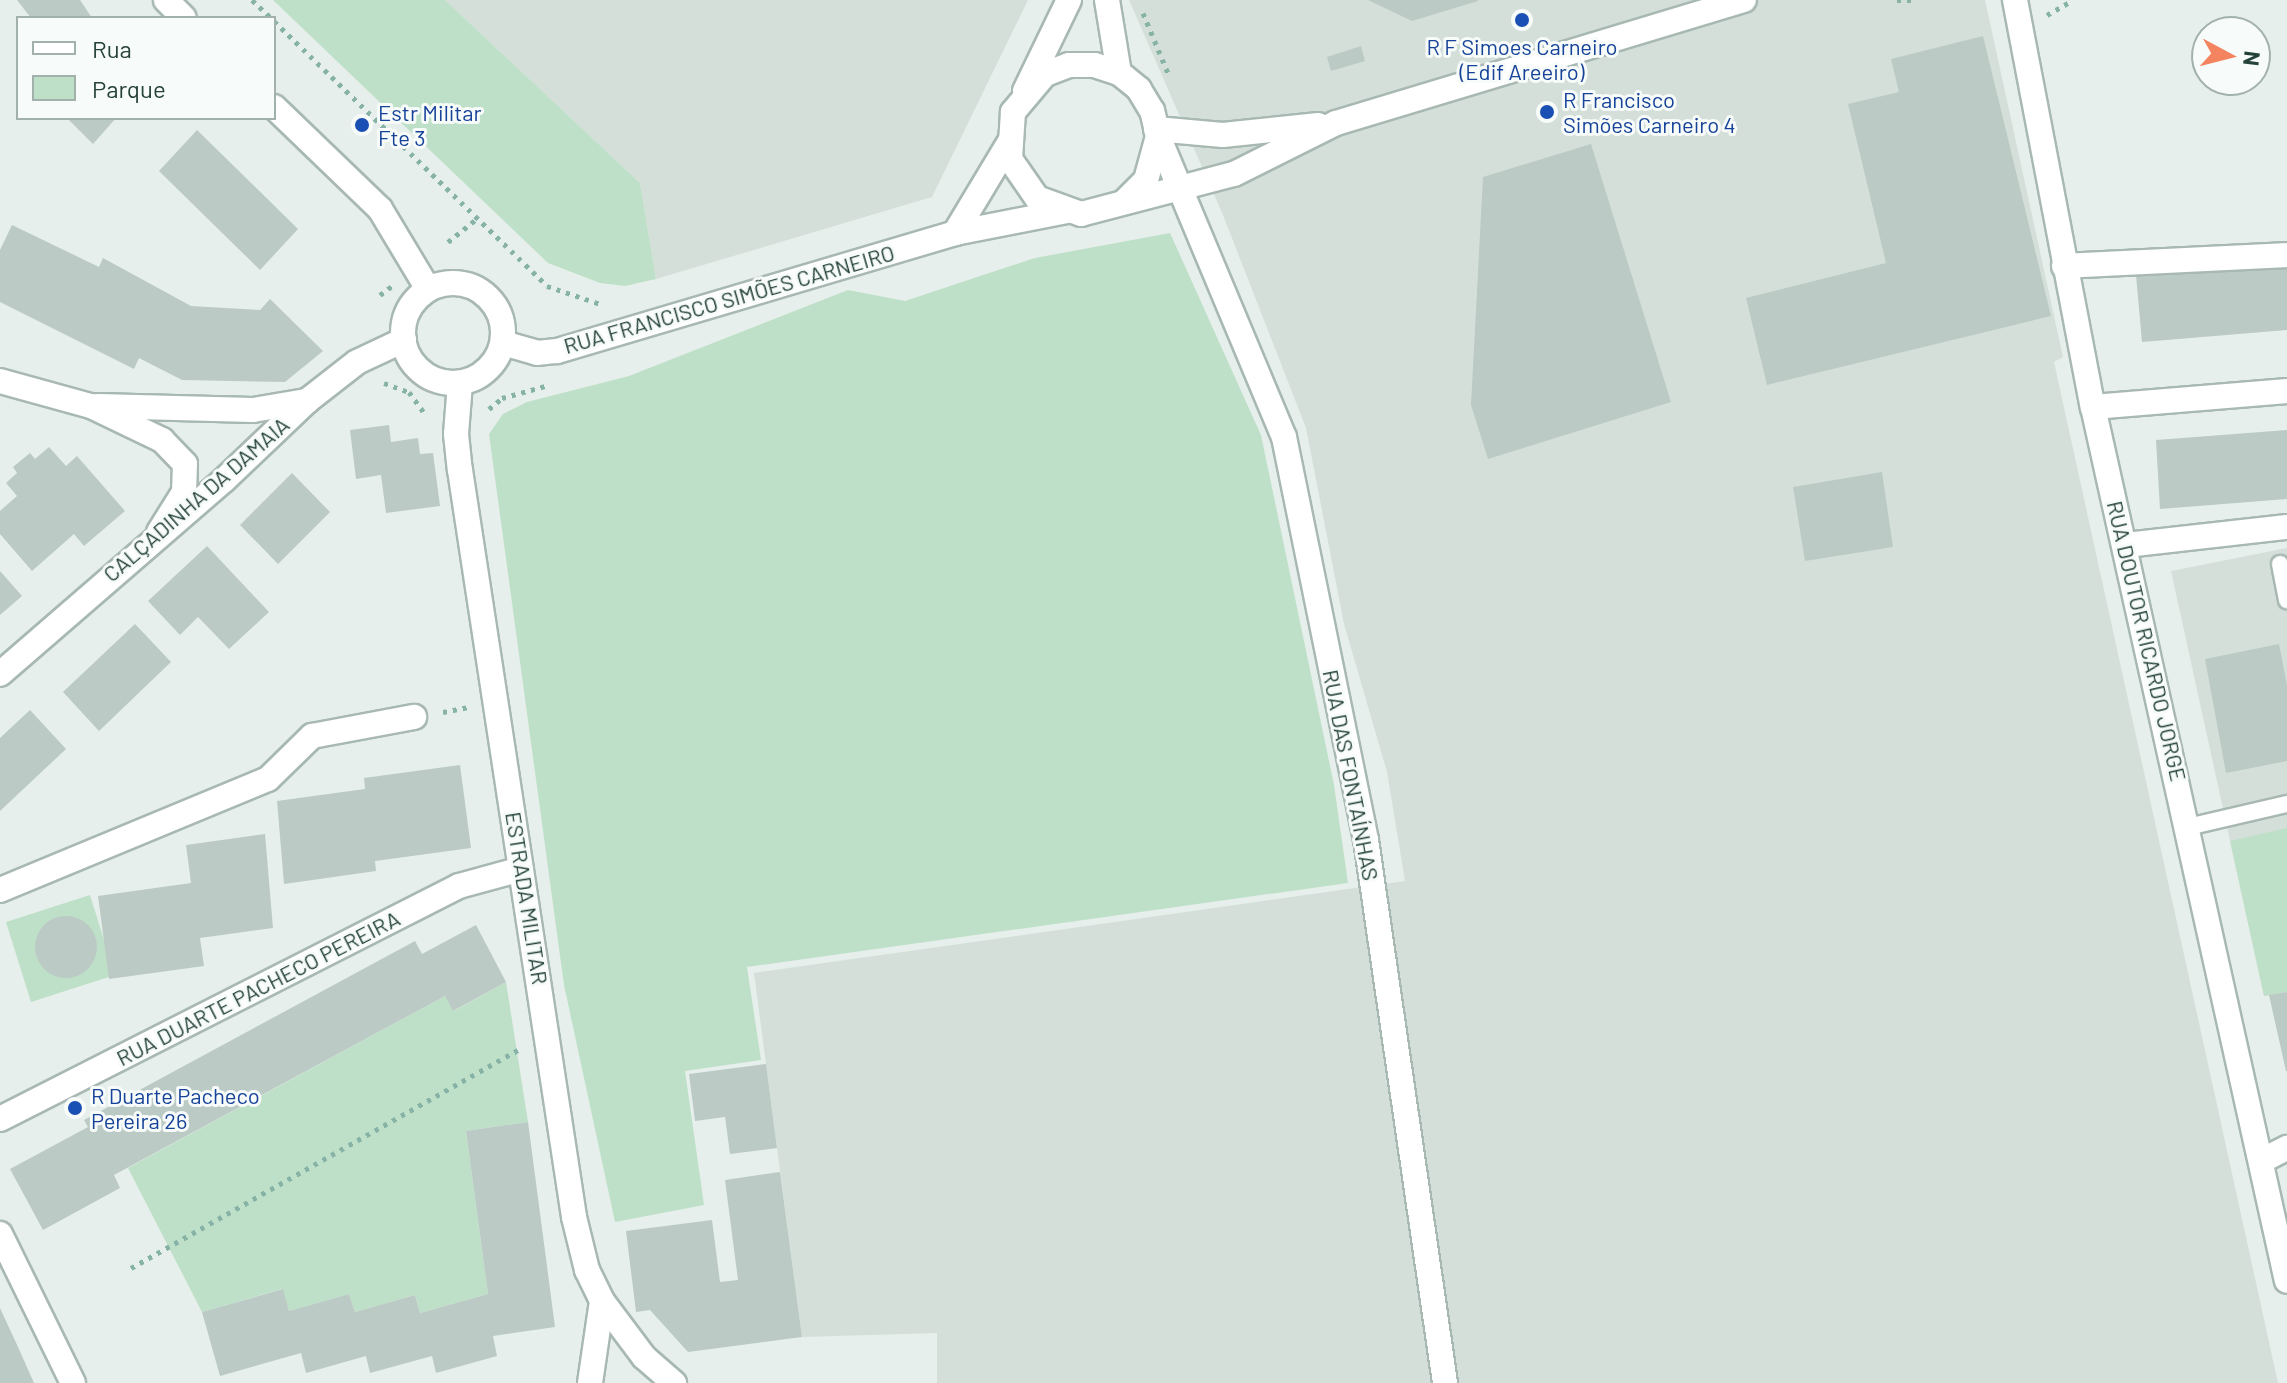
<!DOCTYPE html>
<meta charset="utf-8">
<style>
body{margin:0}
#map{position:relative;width:2287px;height:1383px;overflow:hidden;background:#e6efeb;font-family:Barlow,sans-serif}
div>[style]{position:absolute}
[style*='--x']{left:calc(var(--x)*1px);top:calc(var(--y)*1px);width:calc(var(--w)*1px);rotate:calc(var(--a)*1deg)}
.built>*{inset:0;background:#d4dfda}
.green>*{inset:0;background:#bfe0c8}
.building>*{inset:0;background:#bbcac4}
.round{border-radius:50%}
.path>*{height:5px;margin-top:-2.5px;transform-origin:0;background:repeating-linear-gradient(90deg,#86b3a5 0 4px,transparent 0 10px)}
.roads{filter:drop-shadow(2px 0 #a8b8b2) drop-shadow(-2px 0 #a8b8b2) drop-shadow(0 2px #a8b8b2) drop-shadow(0 -2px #a8b8b2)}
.service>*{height:16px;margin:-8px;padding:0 8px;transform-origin:8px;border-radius:8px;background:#fff}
.minor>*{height:24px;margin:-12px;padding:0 12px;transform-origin:12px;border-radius:12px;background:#fff}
.tertiary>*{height:24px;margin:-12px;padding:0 12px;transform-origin:12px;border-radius:12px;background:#fff}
.tertiary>.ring{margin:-12px;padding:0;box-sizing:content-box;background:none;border:24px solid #fff;border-radius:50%}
.dots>*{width:22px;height:22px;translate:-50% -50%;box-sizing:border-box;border:4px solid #f7fbf9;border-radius:50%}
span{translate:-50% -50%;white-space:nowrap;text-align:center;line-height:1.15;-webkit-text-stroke:6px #f7fbf9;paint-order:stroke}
.transit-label{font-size:22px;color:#164399}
.left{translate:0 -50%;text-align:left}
.street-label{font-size:22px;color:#24423a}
.legend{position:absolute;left:16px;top:16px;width:260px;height:104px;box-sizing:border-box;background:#f7fbf9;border:2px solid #a3b1ad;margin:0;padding:10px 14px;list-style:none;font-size:24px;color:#24423a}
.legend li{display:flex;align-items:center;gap:16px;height:40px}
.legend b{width:40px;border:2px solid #a3b1ad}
.north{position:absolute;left:2191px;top:16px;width:80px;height:80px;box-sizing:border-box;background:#f7fbf9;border:2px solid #a3b1ad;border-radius:50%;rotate:97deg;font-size:22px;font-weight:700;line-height:32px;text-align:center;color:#24423a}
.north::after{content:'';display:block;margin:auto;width:28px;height:36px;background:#f4845f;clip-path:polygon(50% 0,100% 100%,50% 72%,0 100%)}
</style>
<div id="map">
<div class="built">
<div style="clip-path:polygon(445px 0,1028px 0,932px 197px,656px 279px,640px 183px)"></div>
<div style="clip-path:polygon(1129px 0,1985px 0,2063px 357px,2054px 362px,2278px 1383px,937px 1383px,937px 1333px,802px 1337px,754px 973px,1405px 881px,1387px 772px,1344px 624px,1306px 428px,1223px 215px)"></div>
<div style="clip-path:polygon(2287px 548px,2287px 992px,2264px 996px,2171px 571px)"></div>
</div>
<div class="green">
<div style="clip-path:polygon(273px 0,445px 0,640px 183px,656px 279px,625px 286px,600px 283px,548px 263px)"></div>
<div style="clip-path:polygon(1170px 233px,1261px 435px,1334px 785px,1348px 883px,747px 967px,761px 1060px,685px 1071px,704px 1205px,615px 1222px,564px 985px,489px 434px,503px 414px,527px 402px,629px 376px,848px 290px,905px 301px,1035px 258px)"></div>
<div style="clip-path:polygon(2287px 828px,2287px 992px,2264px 996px,2230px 841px)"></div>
<div style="clip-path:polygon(90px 895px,115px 975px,31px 1002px,6px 922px)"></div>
<div style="clip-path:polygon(506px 982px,528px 1122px,466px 1131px,488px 1294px,420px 1313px,415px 1295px,355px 1312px,349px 1294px,289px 1311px,282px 1289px,202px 1312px,128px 1168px,445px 996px,454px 1011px)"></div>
</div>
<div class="building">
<div style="clip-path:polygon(17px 0,80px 0,92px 18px,31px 18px)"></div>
<div style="clip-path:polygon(1368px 0,1478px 0,1478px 1px,1412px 21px)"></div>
<div style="clip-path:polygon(1983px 36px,2051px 316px,1767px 385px,1746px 298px,1886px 263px,1848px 104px,1899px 92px,1891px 59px)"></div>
<div style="clip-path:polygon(1361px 46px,1365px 61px,1331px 71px,1327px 57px)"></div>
<div style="clip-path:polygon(67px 118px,116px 118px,93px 144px)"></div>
<div style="clip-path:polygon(197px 130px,298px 229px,260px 270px,159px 171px)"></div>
<div style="clip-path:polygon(1591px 144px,1671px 402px,1488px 459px,1471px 405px,1483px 177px)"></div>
<div style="clip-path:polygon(12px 225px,99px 267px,103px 258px,191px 306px,260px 310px,270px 299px,323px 351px,285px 382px,182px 380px,139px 358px,134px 369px,0 302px,0 250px)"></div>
<div style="clip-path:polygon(2287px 261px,2287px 330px,2142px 342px,2136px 275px)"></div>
<div style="clip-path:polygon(389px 425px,391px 442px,418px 438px,420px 454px,433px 453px,440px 506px,386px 513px,381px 475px,356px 479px,350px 430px)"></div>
<div style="clip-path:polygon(2287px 430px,2287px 499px,2160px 509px,2156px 440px)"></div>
<div style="clip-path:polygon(49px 447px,66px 466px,77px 456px,125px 511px,84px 546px,74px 534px,32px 571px,0 534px,0 511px,17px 496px,6px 483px,17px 473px,13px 467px,30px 453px,35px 459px)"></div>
<div style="clip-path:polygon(1882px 472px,1893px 547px,1805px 561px,1793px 487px)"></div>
<div style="clip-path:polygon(292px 473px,330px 512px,278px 564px,240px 525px)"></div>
<div style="clip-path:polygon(207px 546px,269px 612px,229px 649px,198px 617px,180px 635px,148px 601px)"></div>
<div style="clip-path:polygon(0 571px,22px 596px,0 615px)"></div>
<div style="clip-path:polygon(135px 624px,171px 662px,99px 731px,63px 692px)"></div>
<div style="clip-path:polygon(2279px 644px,2287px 685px,2287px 761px,2226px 773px,2205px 659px)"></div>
<div style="clip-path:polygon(30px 710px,66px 749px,0 811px,0 738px)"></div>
<div style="clip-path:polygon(460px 765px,471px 848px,375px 861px,376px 871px,284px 884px,277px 801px,365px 789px,364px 778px)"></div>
<div style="clip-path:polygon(265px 834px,273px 928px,200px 938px,204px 966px,109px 979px,98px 896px,191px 883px,186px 845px)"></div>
<div class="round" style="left:35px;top:916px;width:62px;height:62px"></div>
<div style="clip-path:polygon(476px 925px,506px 982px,453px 1011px,445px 996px,114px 1175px,120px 1188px,43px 1230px,10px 1169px,88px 1127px,84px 1120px,415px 941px,422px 954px)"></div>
<div style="clip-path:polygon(2287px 992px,2287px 1071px,2286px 1071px,2269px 995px)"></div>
<div style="clip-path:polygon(766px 1064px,777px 1148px,730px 1154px,725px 1117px,695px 1121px,689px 1074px)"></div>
<div style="clip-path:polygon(528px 1122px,555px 1327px,493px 1336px,497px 1356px,436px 1373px,432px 1356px,370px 1373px,366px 1356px,306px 1373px,301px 1353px,220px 1376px,202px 1312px,283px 1289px,289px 1311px,349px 1294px,355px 1312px,415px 1295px,420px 1313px,488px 1294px,466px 1131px)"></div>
<div style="clip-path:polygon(780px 1172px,802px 1337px,688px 1352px,650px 1310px,636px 1312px,626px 1231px,712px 1220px,720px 1282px,738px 1280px,725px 1180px)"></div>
<div style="clip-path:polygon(0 1308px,18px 1347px,34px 1383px,0 1383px)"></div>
</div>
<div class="path">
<div style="--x:252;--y:0;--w:26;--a:43"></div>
<div style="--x:1897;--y:0;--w:15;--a:0"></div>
<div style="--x:1143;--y:13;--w:65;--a:67.4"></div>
<div style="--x:2047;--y:15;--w:30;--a:-30"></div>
<div style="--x:274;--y:21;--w:380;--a:44.1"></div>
<div style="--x:547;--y:286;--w:59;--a:18.7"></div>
<div style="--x:448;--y:242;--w:38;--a:-39"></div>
<div style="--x:380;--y:295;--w:15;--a:-37"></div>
<div style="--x:384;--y:383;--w:27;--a:20"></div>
<div style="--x:409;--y:392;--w:27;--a:54"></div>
<div style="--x:489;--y:409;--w:17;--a:-40"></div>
<div style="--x:502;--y:398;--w:49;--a:-15.5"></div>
<div style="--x:443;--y:712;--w:25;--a:-11"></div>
<div style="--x:131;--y:1268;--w:446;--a:-29.4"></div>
</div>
<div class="roads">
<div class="service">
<div style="--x:2280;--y:564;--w:37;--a:79"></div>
<div style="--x:2188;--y:827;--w:102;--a:-13.1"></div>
</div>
<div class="minor">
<div style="--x:166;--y:0;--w:25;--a:45"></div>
<div style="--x:1107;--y:0;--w:74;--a:80.7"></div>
<div style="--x:2015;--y:0;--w:414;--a:79.2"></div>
<div style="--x:2093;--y:407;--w:895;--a:77.49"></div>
<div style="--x:1025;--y:91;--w:101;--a:-64.2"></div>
<div style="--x:274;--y:107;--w:147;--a:43.9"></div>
<div style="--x:380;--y:209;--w:93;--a:59"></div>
<div style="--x:1158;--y:136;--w:326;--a:67.3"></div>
<div style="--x:1284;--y:437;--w:411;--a:78.5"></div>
<div style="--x:1366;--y:840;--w:549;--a:81.72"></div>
<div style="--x:2064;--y:266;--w:223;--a:-2.8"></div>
<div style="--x:0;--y:381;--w:94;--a:15.4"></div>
<div style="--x:91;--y:406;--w:79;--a:25.6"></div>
<div style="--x:162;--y:440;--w:33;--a:46"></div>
<div style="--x:185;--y:464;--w:28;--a:92"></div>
<div style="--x:184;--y:492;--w:47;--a:122"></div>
<div style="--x:98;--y:406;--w:155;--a:1.5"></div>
<div style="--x:253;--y:410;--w:55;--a:-9.5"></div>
<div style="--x:2093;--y:407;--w:195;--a:-4.7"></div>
<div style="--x:2126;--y:545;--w:162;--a:-6.4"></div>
<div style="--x:0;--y:890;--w:290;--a:-22.5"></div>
<div style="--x:268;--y:779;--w:62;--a:-44.3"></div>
<div style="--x:312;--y:736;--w:104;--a:-10.6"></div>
<div style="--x:0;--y:1119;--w:515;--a:-26.91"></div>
<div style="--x:459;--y:886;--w:64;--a:-15.3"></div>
<div style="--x:2261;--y:1161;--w:29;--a:-27"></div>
</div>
<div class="tertiary">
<div style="--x:1156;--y:129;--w:67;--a:5.1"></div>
<div style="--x:1223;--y:135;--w:96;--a:-6"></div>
<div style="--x:1126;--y:200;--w:28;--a:-45"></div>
<div style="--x:1146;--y:180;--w:46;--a:-74.7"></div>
<div style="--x:1158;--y:136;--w:26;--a:-103"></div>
<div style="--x:1152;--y:111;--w:26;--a:-121"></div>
<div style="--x:1139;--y:89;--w:26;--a:-141"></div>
<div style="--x:1119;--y:73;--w:25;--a:-162"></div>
<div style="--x:1095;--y:65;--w:26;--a:180"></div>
<div style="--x:1069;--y:65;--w:26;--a:159"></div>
<div style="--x:1045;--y:74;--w:50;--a:130.1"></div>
<div style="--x:1013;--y:112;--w:47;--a:93.7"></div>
<div style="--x:1010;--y:159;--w:47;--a:55.3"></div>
<div style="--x:1037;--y:198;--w:47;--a:20"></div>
<div style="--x:1081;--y:214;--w:158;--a:-14.7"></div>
<div style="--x:1234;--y:174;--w:114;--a:-26.6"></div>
<div style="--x:1336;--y:123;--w:426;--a:-16.8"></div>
<div style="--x:955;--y:233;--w:105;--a:-59"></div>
<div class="ring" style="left:403px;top:283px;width:76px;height:76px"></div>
<div style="--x:503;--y:343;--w:35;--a:16"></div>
<div style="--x:537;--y:353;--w:20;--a:-6"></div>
<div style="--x:557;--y:351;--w:415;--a:-16.5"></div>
<div style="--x:955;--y:233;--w:114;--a:-11.1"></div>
<div style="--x:460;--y:383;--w:51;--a:94.5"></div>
<div style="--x:456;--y:434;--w:36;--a:84"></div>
<div style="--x:460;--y:470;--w:756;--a:81.32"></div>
<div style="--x:574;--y:1217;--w:55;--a:76.2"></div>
<div style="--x:587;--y:1270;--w:34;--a:64"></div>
<div style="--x:602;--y:1301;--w:70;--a:53.1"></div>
<div style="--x:644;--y:1357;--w:40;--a:41"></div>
<div style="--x:0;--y:674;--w:296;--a:-40.9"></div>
<div style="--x:224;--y:480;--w:115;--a:-43.6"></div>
<div style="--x:307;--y:401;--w:63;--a:-38"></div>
<div style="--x:357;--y:362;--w:52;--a:-25.1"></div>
<div style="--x:0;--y:1234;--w:166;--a:63.9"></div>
<div style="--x:590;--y:1383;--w:83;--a:-81.7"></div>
</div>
</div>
<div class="dots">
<div style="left:1522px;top:20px;background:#1a4fb4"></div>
<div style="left:1547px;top:112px;background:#1a4fb4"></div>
<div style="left:362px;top:125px;background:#1a4fb4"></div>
<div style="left:75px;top:1108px;background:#1a4fb4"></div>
</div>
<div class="transit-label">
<span style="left:1522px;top:59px">R F Simoes Carneiro<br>(Edif Areeiro)</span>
<span class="left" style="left:1563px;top:112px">R Francisco<br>Simões Carneiro 4</span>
<span class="left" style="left:378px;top:125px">Estr Militar<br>Fte 3</span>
<span class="left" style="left:91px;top:1108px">R Duarte Pacheco<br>Pereira 26</span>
</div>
<div class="street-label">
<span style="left:729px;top:299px;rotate:-16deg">RUA FRANCISCO SIMÕES CARNEIRO</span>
<span style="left:196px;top:499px;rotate:-41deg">CALÇADINHA DA DAMAIA</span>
<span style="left:2147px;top:641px;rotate:77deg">RUA DOUTOR RICARDO JORGE</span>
<span style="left:1351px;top:775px;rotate:79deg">RUA DAS FONTAÍNHAS</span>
<span style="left:527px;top:898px;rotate:81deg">ESTRADA MILITAR</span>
<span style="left:258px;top:988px;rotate:-27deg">RUA DUARTE PACHECO PEREIRA</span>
</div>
<ul class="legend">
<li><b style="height:10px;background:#fff"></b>Rua</li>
<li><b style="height:22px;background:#bfe0c8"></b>Parque</li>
</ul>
<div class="north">N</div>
</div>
